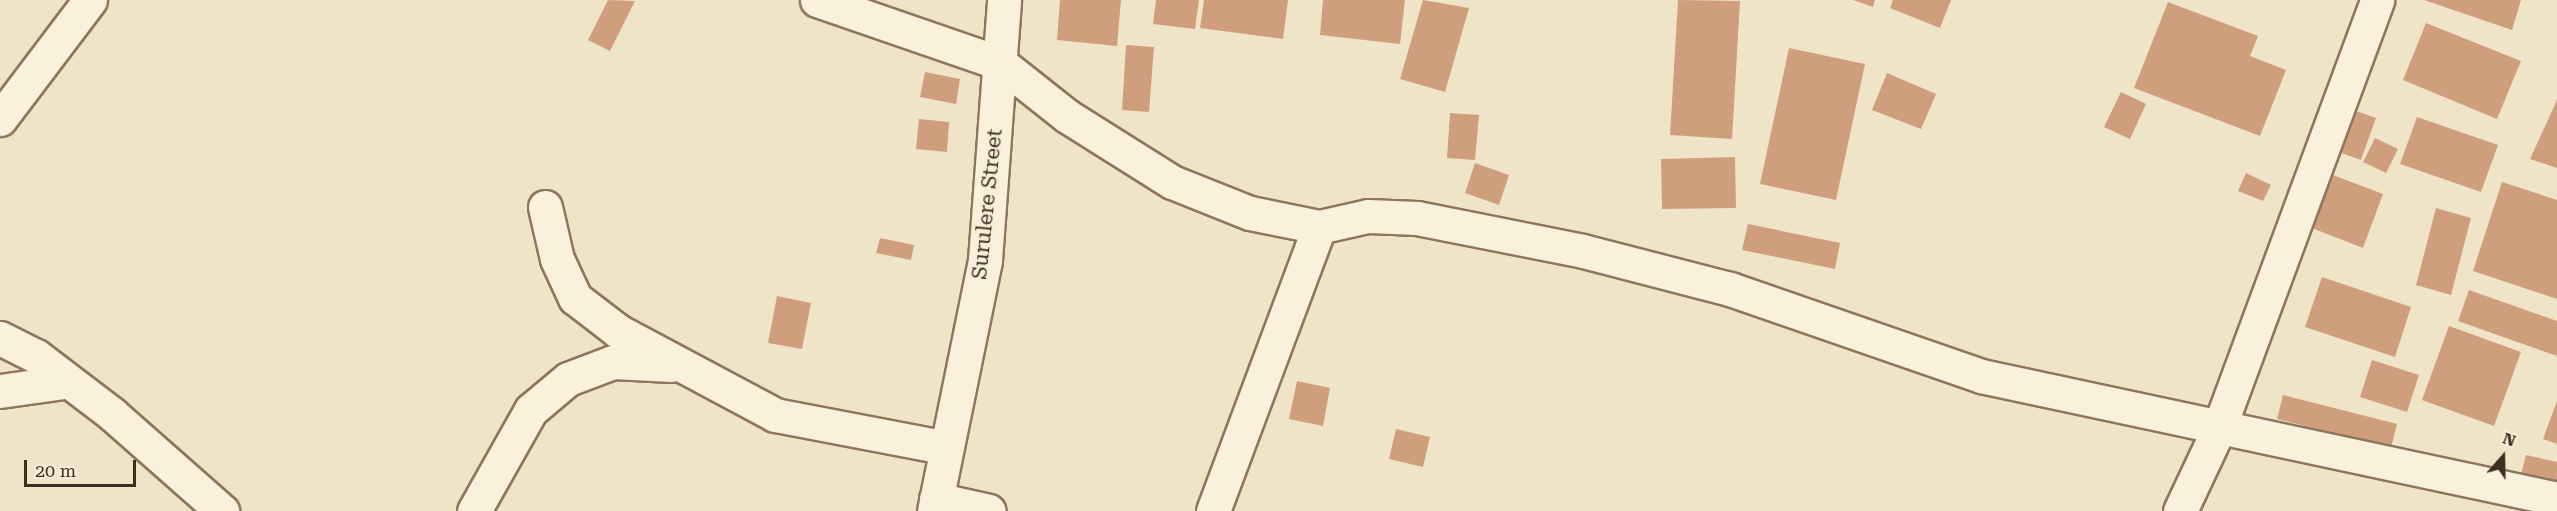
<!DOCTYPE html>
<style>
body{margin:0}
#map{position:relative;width:2557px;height:511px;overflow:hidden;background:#f0e4c8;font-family:"Roboto Serif",serif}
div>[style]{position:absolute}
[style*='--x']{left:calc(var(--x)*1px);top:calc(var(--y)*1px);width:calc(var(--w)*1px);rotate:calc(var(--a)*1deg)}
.building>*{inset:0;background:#cf9f7d}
.roads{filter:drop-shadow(2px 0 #8d765c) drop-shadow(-2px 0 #8d765c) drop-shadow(0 2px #8d765c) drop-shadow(0 -2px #8d765c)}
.minor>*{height:33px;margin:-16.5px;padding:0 16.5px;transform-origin:16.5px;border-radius:16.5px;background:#faf1dc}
span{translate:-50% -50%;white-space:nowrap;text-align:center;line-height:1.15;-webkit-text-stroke:5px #f7eed8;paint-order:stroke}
.street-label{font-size:21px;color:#3d2e20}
.north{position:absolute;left:2473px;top:427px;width:60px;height:60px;-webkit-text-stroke:4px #f7eed8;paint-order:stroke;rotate:20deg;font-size:16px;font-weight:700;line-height:24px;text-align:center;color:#3d2e20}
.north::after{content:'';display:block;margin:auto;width:21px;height:27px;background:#3d2e20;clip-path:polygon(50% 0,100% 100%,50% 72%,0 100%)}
.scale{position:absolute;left:24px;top:460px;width:112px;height:27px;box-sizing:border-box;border:3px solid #3d2e20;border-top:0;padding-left:8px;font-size:18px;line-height:21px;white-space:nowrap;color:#3d2e20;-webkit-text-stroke:4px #f7eed8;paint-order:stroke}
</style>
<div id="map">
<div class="building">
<div style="clip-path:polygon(608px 0,635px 1px,610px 51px,588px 40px)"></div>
<div style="clip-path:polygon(1060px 0,1121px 0,1117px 46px,1057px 40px)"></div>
<div style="clip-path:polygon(1156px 0,1199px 0,1195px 29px,1153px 24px)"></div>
<div style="clip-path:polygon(1204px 0,1288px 0,1283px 39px,1200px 28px)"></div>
<div style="clip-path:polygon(1323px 0,1405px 0,1400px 44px,1320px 35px)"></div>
<div style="clip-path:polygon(1423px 0,1469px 8px,1445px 92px,1400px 79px)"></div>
<div style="clip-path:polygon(1678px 0,1740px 1px,1732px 139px,1670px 135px)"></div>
<div style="clip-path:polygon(1853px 0,1875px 0,1873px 7px)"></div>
<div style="clip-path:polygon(1893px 0,1951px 0,1940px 28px,1890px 8px)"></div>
<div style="clip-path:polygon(2424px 0,2521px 0,2512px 30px)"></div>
<div style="clip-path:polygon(2168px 2px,2258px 36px,2250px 56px,2286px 70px,2260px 136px,2134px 88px)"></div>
<div style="clip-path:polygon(2426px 23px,2521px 61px,2497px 119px,2403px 80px)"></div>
<div style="clip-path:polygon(1126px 45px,1154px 47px,1149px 112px,1122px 110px)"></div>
<div style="clip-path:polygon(1789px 48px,1865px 64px,1836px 200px,1760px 184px)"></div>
<div style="clip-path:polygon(925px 72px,960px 79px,956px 104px,920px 97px)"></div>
<div style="clip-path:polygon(1887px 73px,1936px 94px,1921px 129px,1872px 110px)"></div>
<div style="clip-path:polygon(2121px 92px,2146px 104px,2130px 139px,2104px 127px)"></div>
<div style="clip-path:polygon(2557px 100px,2557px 168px,2530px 159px)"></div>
<div style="clip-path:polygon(2345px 107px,2376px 118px,2361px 160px,2330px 149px)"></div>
<div style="clip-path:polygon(1450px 113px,1479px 115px,1475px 160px,1447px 158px)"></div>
<div style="clip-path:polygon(2417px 117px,2498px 145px,2481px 192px,2400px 164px)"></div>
<div style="clip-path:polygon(919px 119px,949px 122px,947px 152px,916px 149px)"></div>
<div style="clip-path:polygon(2375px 138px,2398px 149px,2386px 173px,2363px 162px)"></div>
<div style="clip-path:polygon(1735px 157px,1736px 208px,1662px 209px,1661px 159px)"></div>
<div style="clip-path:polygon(1475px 163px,1509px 175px,1499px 205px,1465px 193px)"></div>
<div style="clip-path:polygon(2325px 172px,2383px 194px,2363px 248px,2304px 225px)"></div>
<div style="clip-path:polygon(2246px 173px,2271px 185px,2263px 201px,2238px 191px)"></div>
<div style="clip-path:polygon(2502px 182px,2557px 200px,2557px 299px,2473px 271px)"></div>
<div style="clip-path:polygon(2436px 208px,2471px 218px,2451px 295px,2416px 285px)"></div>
<div style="clip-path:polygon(1748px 224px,1840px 243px,1835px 269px,1742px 250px)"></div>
<div style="clip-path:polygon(880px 238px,914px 245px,911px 260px,876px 253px)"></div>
<div style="clip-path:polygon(2322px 277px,2411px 307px,2395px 357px,2305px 327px)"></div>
<div style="clip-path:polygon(2469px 290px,2557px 321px,2557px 356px,2458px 321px)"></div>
<div style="clip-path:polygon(777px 296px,811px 303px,802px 349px,768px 343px)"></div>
<div style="clip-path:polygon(2449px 326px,2521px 352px,2494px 426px,2422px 400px)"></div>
<div style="clip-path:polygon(2372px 360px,2419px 375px,2407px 412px,2360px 397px)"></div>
<div style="clip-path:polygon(1297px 381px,1330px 388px,1323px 426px,1289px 419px)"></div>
<div style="clip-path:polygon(2283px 395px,2397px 424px,2391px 448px,2277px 419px)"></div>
<div style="clip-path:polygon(2557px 401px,2557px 444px,2543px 439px)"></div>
<div style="clip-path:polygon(1396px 429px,1430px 437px,1423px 467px,1389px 459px)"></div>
<div style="clip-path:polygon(2526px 455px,2557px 462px,2557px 491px,2519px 482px)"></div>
</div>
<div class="roads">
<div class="minor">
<div style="--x:817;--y:0;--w:194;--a:19"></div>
<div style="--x:1000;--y:63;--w:85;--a:38.3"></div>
<div style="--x:1067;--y:116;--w:124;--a:32.2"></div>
<div style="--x:1172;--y:182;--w:84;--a:21.7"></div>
<div style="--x:1250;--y:213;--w:70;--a:11.5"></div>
<div style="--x:0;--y:119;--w:149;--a:-52.9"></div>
<div style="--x:545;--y:207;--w:53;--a:77"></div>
<div style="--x:557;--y:259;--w:43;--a:65.2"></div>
<div style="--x:575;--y:298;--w:54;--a:37.5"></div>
<div style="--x:618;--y:331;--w:178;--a:28.1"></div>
<div style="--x:775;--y:415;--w:171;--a:10.8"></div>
<div style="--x:0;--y:338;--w:40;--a:26.6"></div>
<div style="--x:36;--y:356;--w:96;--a:37.3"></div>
<div style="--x:112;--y:414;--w:147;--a:41.4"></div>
<div style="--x:0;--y:391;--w:65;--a:-8"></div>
<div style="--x:936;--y:499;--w:54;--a:12.8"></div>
<div style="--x:474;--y:511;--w:116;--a:-60.6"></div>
<div style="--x:531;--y:410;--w:48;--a:-40"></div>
<div style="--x:568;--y:379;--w:48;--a:-20.7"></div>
<div style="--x:613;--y:362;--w:58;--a:3"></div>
<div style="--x:934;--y:511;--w:256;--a:-78.5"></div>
<div style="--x:985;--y:260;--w:261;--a:-85.8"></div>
<div style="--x:1213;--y:511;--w:303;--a:-69.5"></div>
<div style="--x:1319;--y:227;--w:50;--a:-12.7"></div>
<div style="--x:1368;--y:216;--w:49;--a:2.3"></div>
<div style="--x:1417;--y:218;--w:169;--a:11.2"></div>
<div style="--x:1583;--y:251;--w:152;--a:14.5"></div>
<div style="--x:1730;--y:289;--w:266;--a:19.1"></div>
<div style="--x:1981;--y:376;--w:589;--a:12.05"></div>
<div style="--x:2180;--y:511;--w:92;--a:-64.8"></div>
<div style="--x:2219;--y:428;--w:456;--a:-69.7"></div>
</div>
</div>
<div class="street-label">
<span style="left:987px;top:204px;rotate:-84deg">Surulere Street</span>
</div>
<div class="north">N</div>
<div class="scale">20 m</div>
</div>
